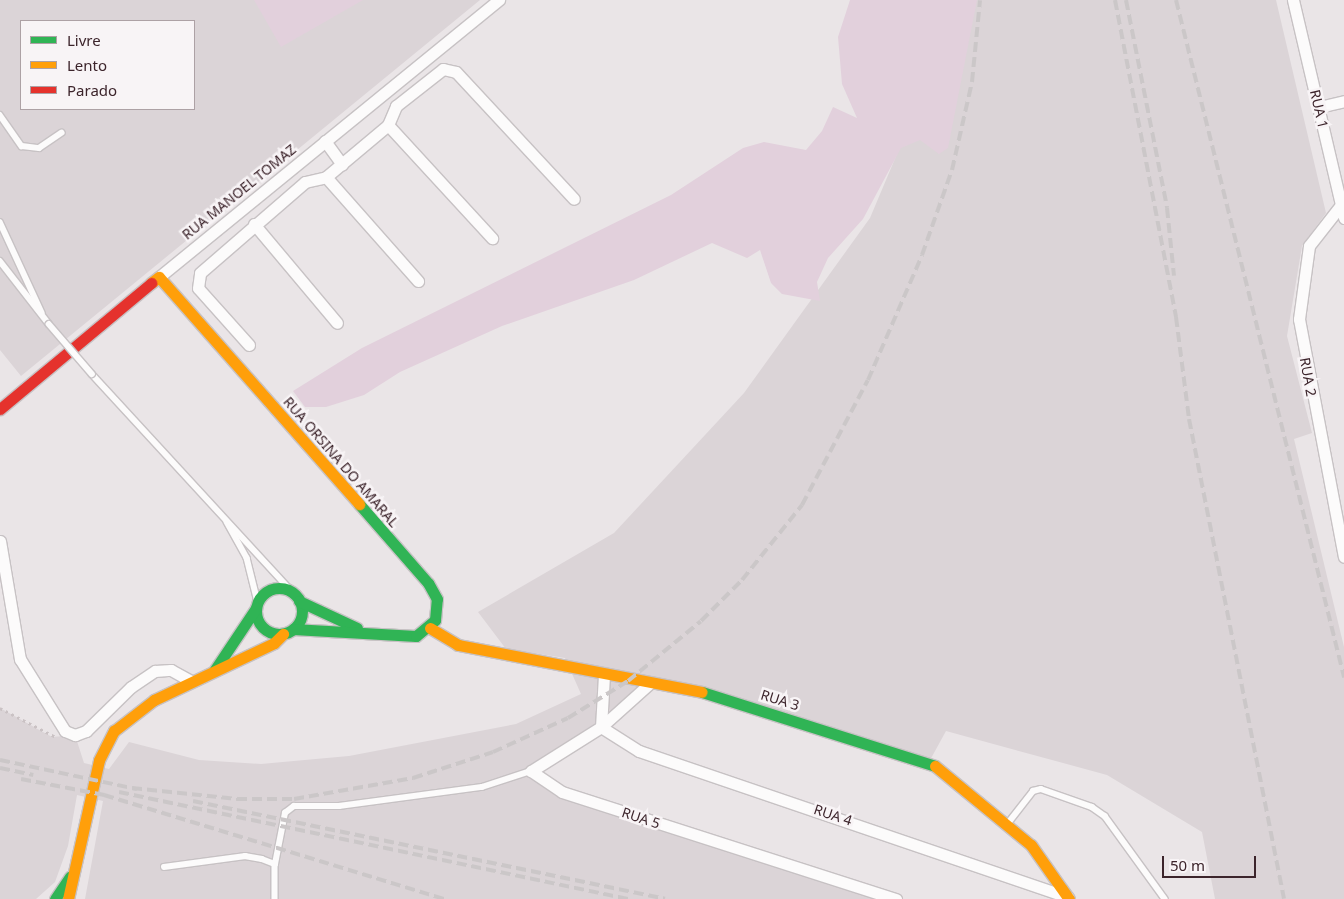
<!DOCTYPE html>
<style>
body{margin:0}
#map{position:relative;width:1344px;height:899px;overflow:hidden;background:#eae5e7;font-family:"Noto Sans",sans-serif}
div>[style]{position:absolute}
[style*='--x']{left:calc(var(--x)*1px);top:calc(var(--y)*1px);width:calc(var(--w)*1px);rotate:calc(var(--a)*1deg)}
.built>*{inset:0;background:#dbd4d7}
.green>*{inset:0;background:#e2d0dc}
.path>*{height:2.5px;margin-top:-1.25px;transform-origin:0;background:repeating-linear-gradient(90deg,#cac2c4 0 2.5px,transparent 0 6.5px)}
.roads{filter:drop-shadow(1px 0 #c7c2c4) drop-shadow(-1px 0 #c7c2c4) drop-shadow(0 1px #c7c2c4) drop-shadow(0 -1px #c7c2c4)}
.lane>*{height:5.5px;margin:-2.75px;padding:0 2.75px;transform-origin:2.75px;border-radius:2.75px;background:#fcfbfb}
.street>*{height:11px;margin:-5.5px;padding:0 5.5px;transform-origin:5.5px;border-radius:5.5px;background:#fcfbfb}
.fast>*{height:11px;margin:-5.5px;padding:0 5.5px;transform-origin:5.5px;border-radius:5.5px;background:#30b455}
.fast>.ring{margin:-5.5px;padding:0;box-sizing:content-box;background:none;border:11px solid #30b455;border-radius:50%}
.slow>*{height:11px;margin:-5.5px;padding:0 5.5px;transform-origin:5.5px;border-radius:5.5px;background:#ff9f0a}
.jam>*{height:11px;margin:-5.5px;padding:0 5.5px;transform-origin:5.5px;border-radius:5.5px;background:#e5322d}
.rail>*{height:4px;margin-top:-2px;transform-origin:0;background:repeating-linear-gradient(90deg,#cbc7c8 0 10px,transparent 0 15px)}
.bridges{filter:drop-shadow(1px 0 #c7c2c4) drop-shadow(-1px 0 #c7c2c4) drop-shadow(0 1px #c7c2c4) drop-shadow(0 -1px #c7c2c4)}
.lane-bridge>*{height:5.5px;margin:-2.75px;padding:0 2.75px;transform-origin:2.75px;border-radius:2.75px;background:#fcfbfb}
span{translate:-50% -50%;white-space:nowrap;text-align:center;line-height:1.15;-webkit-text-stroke:5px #f8f4f6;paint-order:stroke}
.street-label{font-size:14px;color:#3c242b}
.legend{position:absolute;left:20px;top:20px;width:175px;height:90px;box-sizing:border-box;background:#f8f4f6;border:1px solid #ada1a5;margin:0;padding:6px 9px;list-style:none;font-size:15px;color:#3c242b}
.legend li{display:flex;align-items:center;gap:10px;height:25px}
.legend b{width:25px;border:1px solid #ada1a5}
.scale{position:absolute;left:1162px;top:856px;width:94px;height:22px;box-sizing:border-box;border:2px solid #3c242b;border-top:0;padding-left:6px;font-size:15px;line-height:18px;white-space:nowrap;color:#3c242b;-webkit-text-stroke:4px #f8f4f6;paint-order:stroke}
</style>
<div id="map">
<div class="built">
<div style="clip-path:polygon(evenodd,0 0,480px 0,21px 376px,0 350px,0 0,21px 21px,194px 21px,194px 109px,21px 109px,21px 21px)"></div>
<div style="clip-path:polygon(936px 0,1276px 0,1326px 213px,1302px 246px,1287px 336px,1312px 433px,1294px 439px,1344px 647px,1344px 899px,1215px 899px,1202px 832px,1107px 775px,946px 731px,929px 762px,649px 684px,601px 727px,532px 771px,562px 792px,896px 899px,85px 899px,103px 801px,77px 795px,68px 846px,55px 882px,36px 899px,0 899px,0 708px,52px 737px,75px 735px,84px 763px,109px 769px,129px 742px,199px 760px,261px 764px,349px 756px,516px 724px,581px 694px,565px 658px,506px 649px,478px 612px,614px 533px,744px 393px,870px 218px,902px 142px)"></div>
</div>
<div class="green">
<div style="clip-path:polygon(254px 0,363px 0,281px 47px)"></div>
<div style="clip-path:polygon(850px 0,977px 0,948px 148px,939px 154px,920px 140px,901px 148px,863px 219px,828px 258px,817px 282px,820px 301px,782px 294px,771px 283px,760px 250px,747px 258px,712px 243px,634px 280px,502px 326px,400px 372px,364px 395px,326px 407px,305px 407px,293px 391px,362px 348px,671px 195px,743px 148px,764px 142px,806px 150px,822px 131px,833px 107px,857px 118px,842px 84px,838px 37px)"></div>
</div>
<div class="path">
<div style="--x:0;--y:708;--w:63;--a:27.4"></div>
</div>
<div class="roads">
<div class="lane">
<div style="--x:0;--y:115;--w:38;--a:55"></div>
<div style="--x:22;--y:146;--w:17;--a:7"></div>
<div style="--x:39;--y:148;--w:27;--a:-34"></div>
<div style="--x:0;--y:222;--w:100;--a:65.2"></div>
<div style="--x:0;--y:261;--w:80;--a:52.1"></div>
<div style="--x:92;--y:374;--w:303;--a:47.4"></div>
<div style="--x:227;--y:522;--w:41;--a:60.9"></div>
<div style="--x:247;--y:558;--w:45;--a:76"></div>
<div style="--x:1009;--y:822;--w:39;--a:-52"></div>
<div style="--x:1033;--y:791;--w:8;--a:-14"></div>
<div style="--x:1041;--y:789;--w:54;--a:19.4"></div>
<div style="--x:1092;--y:807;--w:16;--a:35"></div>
<div style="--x:1105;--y:816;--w:102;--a:54.1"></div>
<div style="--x:275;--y:864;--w:52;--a:-78.9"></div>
<div style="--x:285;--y:813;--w:11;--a:-38"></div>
<div style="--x:294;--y:806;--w:45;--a:0"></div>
<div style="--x:339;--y:806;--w:144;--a:-7.6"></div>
<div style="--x:482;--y:787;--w:52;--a:-18.1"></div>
<div style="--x:164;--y:867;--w:82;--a:-7.7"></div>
<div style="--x:245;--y:856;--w:17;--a:10"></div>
<div style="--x:262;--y:859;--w:14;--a:21"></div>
<div style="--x:275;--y:864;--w:35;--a:90"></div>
</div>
<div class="street">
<div style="--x:1293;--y:0;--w:224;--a:76.8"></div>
<div style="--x:1319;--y:107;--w:26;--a:-13"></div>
<div style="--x:388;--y:125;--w:154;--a:47.4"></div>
<div style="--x:325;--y:141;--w:29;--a:54"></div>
<div style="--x:326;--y:177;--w:139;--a:48.5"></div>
<div style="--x:1341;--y:205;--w:52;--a:128"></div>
<div style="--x:1309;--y:246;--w:74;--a:97.8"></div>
<div style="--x:1299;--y:319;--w:242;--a:79.3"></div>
<div style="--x:254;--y:224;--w:129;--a:50"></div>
<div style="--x:159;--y:277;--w:439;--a:-39.2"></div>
<div style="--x:249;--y:345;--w:76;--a:-131.8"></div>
<div style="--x:198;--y:288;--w:15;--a:-82"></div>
<div style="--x:200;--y:273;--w:139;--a:-40.9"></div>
<div style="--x:305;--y:182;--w:22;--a:-13"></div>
<div style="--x:326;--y:177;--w:81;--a:-40"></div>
<div style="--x:388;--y:125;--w:21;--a:-67"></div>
<div style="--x:396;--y:106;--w:60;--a:-38.2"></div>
<div style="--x:443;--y:69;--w:13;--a:13"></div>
<div style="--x:456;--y:72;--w:173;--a:47.1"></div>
<div style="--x:0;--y:541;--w:120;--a:80.4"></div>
<div style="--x:20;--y:659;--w:85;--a:58"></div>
<div style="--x:65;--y:731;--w:11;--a:22"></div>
<div style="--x:75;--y:735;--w:12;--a:-20"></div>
<div style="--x:86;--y:731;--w:63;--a:-44.4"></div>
<div style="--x:131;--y:687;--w:29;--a:-34"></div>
<div style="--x:155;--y:671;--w:16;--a:-4"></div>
<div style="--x:171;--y:670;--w:23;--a:29"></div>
<div style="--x:604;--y:675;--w:52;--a:93.3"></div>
<div style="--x:601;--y:727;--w:45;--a:32.3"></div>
<div style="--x:639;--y:751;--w:453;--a:18.8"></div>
<div style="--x:649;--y:684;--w:64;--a:138.1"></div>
<div style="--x:601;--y:727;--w:83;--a:147.8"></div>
<div style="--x:531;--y:771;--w:37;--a:34"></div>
<div style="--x:562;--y:792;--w:351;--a:17.8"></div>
</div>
<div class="fast">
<div class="ring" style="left:256px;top:588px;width:35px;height:35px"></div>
<div style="--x:299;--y:601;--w:64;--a:25"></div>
<div style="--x:293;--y:629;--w:123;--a:3.3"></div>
<div style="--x:416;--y:636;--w:25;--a:-40"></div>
<div style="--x:435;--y:620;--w:21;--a:-85"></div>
<div style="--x:437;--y:599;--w:18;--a:-119"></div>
<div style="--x:428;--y:583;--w:105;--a:-131.1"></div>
<div style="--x:214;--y:671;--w:76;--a:-56.3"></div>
<div style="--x:702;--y:692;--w:244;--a:17.6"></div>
<div style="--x:55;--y:899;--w:27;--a:-56"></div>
</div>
<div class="slow">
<div style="--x:151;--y:283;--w:10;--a:-37"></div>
<div style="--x:159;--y:277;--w:303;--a:48.6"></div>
<div style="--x:430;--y:628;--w:33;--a:31"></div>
<div style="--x:458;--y:645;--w:248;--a:10.9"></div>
<div style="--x:935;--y:766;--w:124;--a:39.5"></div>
<div style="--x:1031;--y:845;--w:66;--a:54.9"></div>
<div style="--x:68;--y:899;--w:142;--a:-77.4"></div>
<div style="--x:99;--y:760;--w:33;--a:-63"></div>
<div style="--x:114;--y:731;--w:51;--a:-37.8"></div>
<div style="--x:154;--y:700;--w:133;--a:-25.4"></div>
<div style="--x:274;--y:643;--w:13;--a:-45"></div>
</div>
<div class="jam">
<div style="--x:0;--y:409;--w:197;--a:-39.8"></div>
</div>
</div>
<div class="rail">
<div style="--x:1115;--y:0;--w:323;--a:79.1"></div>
<div style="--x:1176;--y:317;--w:103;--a:82.7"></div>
<div style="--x:1189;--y:419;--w:489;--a:78.8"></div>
<div style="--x:1126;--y:0;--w:212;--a:78.8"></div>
<div style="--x:1167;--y:208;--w:68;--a:84.1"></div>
<div style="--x:1176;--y:0;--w:698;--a:76.06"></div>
<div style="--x:0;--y:760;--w:140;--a:12"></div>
<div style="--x:0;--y:768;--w:34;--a:12"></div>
<div style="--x:21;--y:779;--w:85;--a:10.9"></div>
<div style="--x:104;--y:795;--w:356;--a:17"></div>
<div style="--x:132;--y:788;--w:106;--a:6"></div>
<div style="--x:237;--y:799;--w:57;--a:0"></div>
<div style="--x:294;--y:799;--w:121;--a:-10"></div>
<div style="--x:413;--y:778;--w:84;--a:-18"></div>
<div style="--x:493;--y:752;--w:82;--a:-24.4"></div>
<div style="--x:568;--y:718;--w:70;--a:-31.7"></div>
<div style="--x:628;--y:681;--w:94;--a:-39.4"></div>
<div style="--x:701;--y:621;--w:58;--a:-45"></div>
<div style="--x:742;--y:580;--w:96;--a:-51.3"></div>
<div style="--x:802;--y:505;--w:141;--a:-62.2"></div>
<div style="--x:868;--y:380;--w:136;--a:-66.6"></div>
<div style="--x:922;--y:255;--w:90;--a:-70.6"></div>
<div style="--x:952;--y:170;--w:90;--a:-77.2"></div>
<div style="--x:972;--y:82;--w:82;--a:-84.4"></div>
<div style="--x:119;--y:792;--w:520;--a:11.87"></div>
<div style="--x:193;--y:801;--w:482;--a:11.7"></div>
</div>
<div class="bridges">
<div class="lane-bridge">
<div style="--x:49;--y:324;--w:66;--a:49.3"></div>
</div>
</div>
<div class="street-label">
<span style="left:1319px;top:109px;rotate:77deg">RUA 1</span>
<span style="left:239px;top:192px;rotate:-39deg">RUA MANOEL TOMAZ</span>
<span style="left:1308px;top:377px;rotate:80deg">RUA 2</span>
<span style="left:341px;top:462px;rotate:49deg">RUA ORSINA DO AMARAL</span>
<span style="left:780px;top:700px;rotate:17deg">RUA 3</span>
<span style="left:833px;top:815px;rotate:18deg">RUA 4</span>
<span style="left:641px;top:818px;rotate:18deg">RUA 5</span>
</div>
<ul class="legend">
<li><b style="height:6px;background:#30b455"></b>Livre</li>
<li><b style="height:6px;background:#ff9f0a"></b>Lento</li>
<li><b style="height:6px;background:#e5322d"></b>Parado</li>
</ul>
<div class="scale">50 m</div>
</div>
